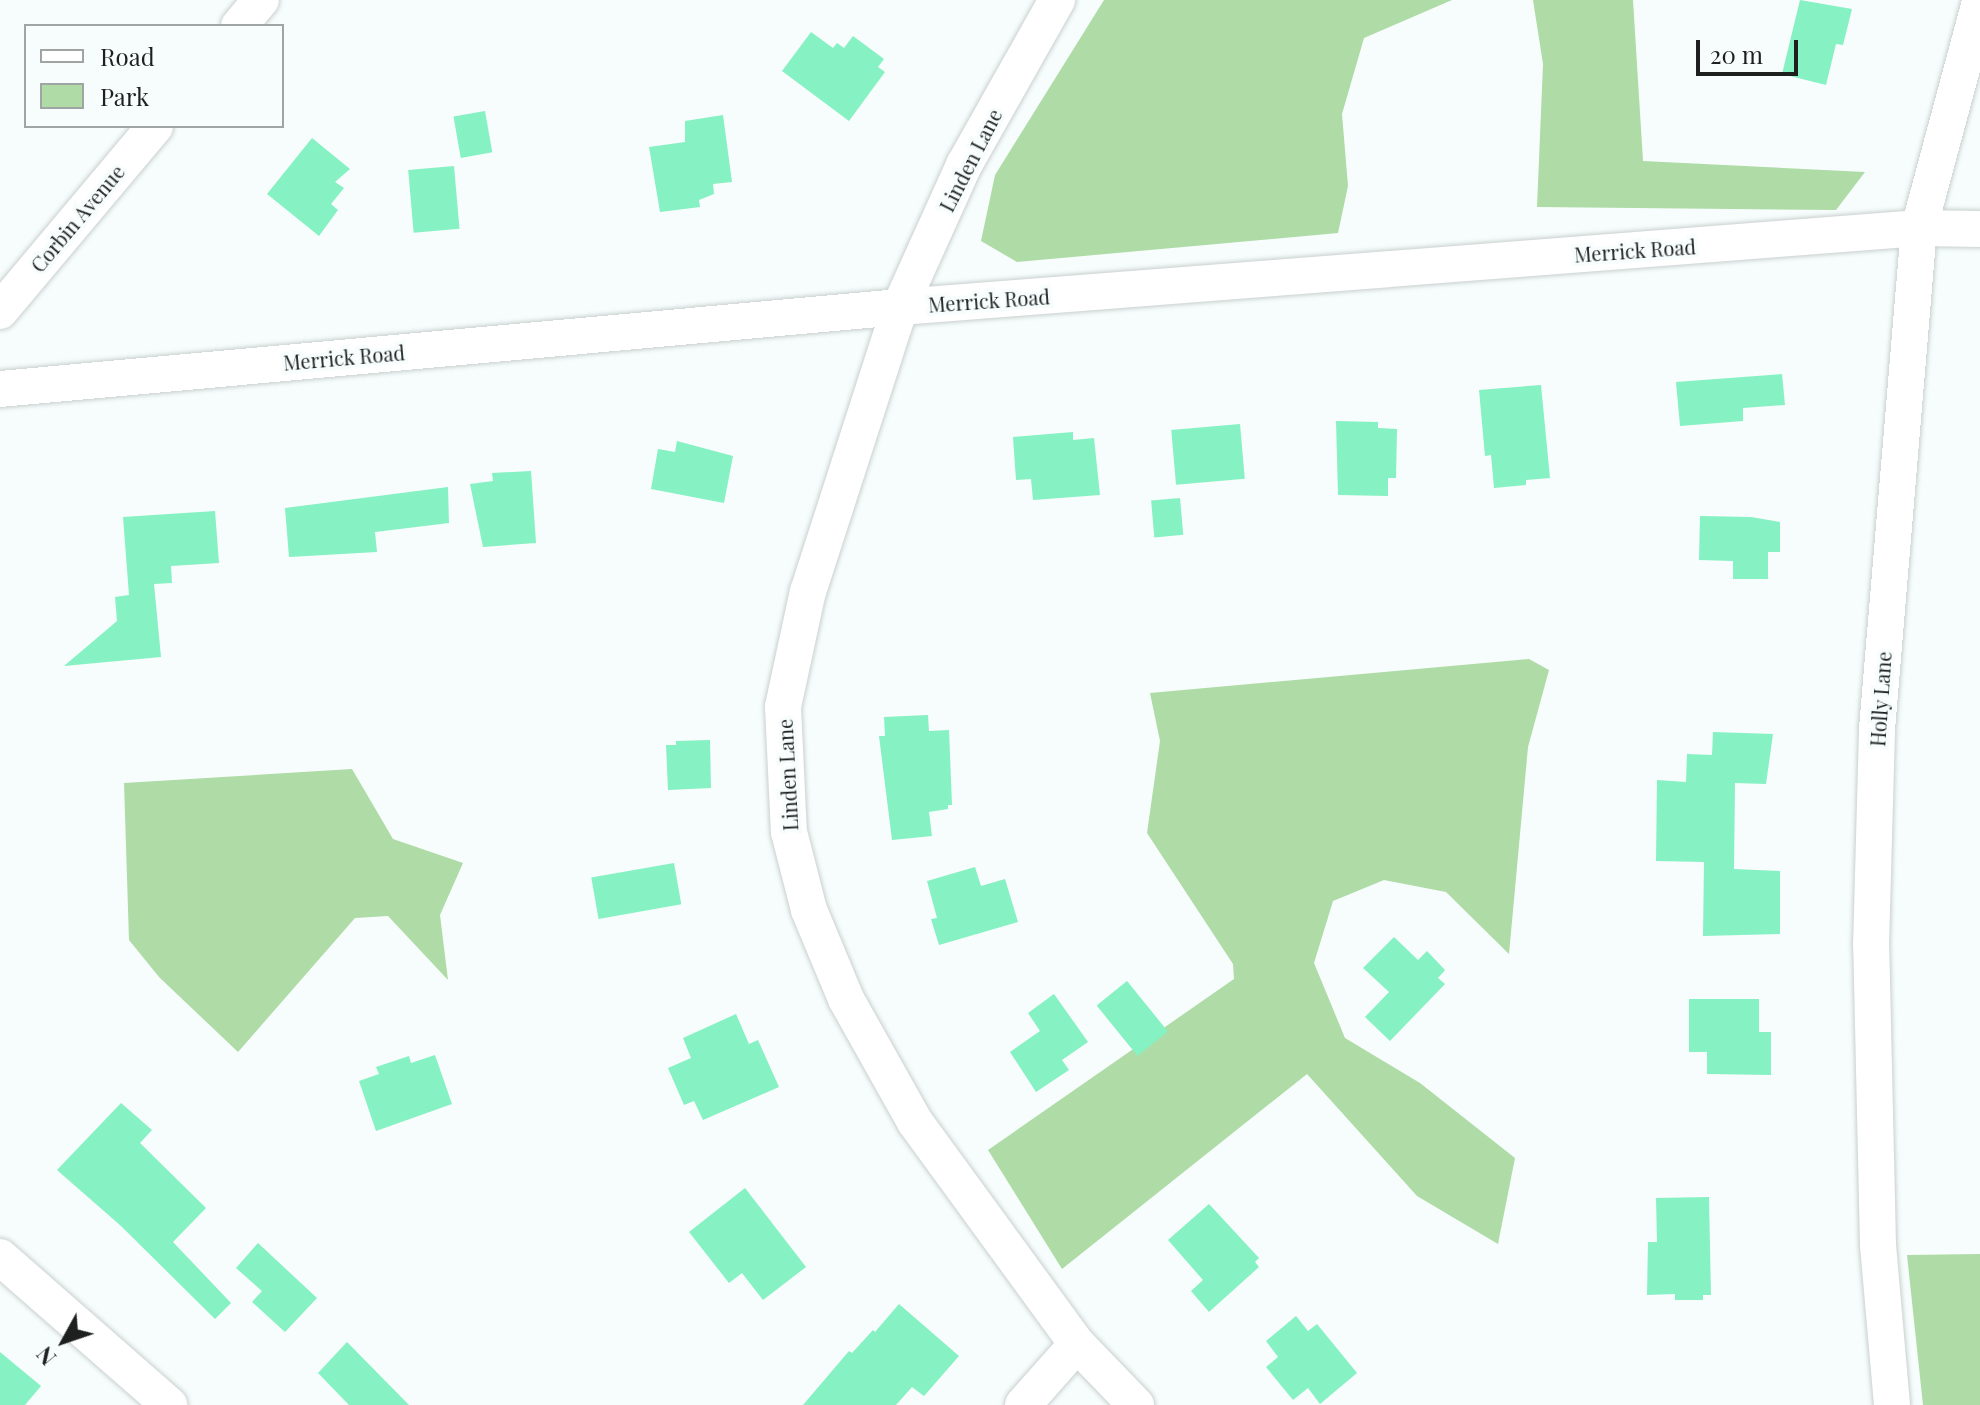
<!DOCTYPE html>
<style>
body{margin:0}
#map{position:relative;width:1980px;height:1405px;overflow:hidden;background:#f6fdfc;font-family:"Playfair Display",serif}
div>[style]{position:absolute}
.green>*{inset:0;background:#aedba6}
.building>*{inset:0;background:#86f1c2;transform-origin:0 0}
.roads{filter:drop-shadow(0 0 2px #c9d0cf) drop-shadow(0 0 2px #c9d0cf)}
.street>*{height:36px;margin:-18px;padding:0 18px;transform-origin:18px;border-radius:18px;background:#fff}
span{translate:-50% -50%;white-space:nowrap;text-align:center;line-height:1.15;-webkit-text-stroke:7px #f6fdfc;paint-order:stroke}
.street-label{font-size:20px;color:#1e2020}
.legend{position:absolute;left:24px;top:24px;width:260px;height:104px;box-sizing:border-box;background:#f6fdfc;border:2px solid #a0a5a4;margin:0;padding:10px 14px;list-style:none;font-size:24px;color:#1e2020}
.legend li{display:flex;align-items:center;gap:16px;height:40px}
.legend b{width:40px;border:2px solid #a0a5a4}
.north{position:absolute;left:24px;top:1301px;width:80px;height:80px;-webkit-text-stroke:6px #f6fdfc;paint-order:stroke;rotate:230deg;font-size:22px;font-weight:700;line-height:32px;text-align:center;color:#1e2020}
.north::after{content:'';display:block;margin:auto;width:28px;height:36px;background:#1e2020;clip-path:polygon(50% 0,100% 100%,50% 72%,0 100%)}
.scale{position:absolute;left:1696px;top:40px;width:102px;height:36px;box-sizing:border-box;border:4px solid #1e2020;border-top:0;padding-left:10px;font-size:24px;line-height:28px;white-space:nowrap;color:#1e2020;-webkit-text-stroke:6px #f6fdfc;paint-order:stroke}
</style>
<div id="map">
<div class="green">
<i style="clip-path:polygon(1104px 0,1452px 0,1364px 38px,1342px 114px,1348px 186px,1338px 233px,1017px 262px,981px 241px,995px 175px)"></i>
<i style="clip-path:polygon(1533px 0,1633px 0,1643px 161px,1865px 172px,1836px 210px,1537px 207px,1543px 64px)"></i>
<i style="clip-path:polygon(1529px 659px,1549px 670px,1528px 747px,1509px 954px,1446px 892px,1384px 880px,1333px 901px,1314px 963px,1345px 1038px,1420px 1083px,1515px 1158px,1498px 1244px,1417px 1196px,1307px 1074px,1062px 1269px,988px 1150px,1234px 979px,1233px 964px,1147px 833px,1160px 741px,1150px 693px)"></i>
<i style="clip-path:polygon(352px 769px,393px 839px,463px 863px,440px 915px,448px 980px,388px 916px,355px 918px,238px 1052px,159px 977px,129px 940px,124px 783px)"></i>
<i style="clip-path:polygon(1980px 1254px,1980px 1405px,1923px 1405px,1907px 1255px)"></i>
</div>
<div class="building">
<i style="clip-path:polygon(1800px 0,1852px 9px,1843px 45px,1836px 44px,1826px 85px,1782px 74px)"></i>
<i style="clip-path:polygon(811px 32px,833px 48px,837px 43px,844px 48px,853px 36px,884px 59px,878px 67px,885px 72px,849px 121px,782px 71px)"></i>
<i style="left:485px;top:111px;width:42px;height:32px;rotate:80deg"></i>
<i style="clip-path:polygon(723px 115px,732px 182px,713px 184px,714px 194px,699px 200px,700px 207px,660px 212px,649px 147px,685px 142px,685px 121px)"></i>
<i style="clip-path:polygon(312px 138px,350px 169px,335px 182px,344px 188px,331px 204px,338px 210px,319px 236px,267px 194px)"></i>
<i style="left:454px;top:166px;width:63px;height:46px;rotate:85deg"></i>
<i style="clip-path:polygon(1782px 374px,1785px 405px,1743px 408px,1743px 421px,1680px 426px,1676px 382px)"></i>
<i style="clip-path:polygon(1541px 385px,1550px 478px,1526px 480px,1526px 485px,1494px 488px,1491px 455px,1485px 456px,1479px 390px)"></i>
<i style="clip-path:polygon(1336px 421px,1378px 422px,1378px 428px,1397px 429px,1396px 478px,1388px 478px,1388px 496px,1338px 495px)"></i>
<i style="left:1240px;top:424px;width:55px;height:69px;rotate:85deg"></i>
<i style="clip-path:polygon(1073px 432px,1073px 440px,1094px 438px,1100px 495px,1033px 500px,1031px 479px,1016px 480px,1013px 437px)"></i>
<i style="clip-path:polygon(677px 441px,733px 456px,724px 503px,651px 489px,658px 449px,675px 452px)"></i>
<i style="clip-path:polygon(531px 471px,536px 543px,483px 547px,470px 484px,493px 481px,492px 473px)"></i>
<i style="clip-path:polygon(448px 487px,449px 523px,375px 532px,377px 552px,289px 557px,285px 508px)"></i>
<i style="left:1180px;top:498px;width:37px;height:29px;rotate:85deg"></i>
<i style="clip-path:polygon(215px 511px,219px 563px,171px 566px,172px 583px,154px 584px,161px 657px,64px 666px,117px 621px,115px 597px,129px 595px,123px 517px)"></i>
<i style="clip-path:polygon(1700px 516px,1751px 517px,1780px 522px,1780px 552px,1768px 552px,1768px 579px,1733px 579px,1733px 561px,1699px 560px)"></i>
<i style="clip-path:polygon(928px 715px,929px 731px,949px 730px,952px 805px,948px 805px,948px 809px,929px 812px,932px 836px,892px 840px,879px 736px,885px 736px,884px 717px)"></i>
<i style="clip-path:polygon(1713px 732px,1773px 734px,1766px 784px,1735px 783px,1734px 869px,1780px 871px,1780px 934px,1703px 936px,1704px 862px,1656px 861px,1657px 780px,1686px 782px,1687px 754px,1712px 755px)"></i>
<i style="clip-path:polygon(710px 740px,711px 788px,668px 790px,666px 745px,676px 745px,676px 741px)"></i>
<i style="left:674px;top:863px;width:42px;height:84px;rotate:80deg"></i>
<i style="clip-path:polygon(975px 867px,981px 886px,1005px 879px,1018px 922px,939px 945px,931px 919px,937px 918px,927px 881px)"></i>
<i style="clip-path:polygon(1394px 937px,1418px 960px,1427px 951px,1445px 970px,1438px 978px,1445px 984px,1390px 1041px,1365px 1017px,1389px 992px,1363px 968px)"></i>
<i style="left:1127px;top:981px;width:65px;height:39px;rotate:51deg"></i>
<i style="clip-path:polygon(1054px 994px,1088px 1042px,1062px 1060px,1069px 1070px,1036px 1092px,1010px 1052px,1040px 1031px,1028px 1013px)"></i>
<i style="clip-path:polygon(1689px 999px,1759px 999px,1759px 1032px,1771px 1032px,1771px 1075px,1707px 1074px,1707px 1052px,1689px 1052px)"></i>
<i style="clip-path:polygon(736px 1014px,749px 1044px,758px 1040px,779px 1087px,703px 1120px,694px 1101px,684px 1105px,668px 1068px,691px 1058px,683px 1038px)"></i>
<i style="clip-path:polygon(435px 1055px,452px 1104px,376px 1131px,359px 1081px,379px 1074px,376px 1067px,409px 1056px,411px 1063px)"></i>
<i style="clip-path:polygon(121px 1103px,152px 1130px,140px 1143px,206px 1208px,173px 1242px,231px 1303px,215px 1319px,121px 1226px,57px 1170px)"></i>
<i style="clip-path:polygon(745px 1188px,806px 1267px,763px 1300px,742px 1273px,729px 1283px,689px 1232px)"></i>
<i style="clip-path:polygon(1709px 1197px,1711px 1295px,1703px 1295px,1703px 1300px,1675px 1300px,1675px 1294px,1647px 1295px,1648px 1242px,1657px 1242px,1656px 1198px)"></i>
<i style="clip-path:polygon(1209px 1204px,1259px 1258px,1255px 1262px,1259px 1267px,1209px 1312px,1191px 1291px,1203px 1280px,1168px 1240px)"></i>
<i style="clip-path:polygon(258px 1243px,317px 1298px,285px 1332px,252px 1302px,262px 1291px,236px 1268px)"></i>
<i style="clip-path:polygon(899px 1304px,959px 1356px,924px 1396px,912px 1387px,896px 1405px,803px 1405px,849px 1351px,852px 1353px,873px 1330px,875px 1332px)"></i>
<i style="clip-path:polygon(1296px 1316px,1308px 1331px,1317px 1324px,1357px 1373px,1320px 1404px,1308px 1388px,1293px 1400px,1266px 1367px,1278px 1357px,1266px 1341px)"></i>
<i style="clip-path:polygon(347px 1342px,409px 1405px,349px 1405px,318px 1373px)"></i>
<i style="clip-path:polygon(0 1352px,41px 1386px,25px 1405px,0 1405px)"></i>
</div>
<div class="roads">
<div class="street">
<i style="left:1057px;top:0;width:189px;rotate:119.4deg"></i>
<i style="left:964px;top:165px;width:156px;rotate:114.3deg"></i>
<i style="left:900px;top:307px;width:299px;rotate:107.9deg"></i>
<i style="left:808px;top:591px;width:119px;rotate:102.2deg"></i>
<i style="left:783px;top:707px;width:125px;rotate:87.3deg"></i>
<i style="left:789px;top:832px;width:81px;rotate:75.6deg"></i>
<i style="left:809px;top:910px;width:96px;rotate:67.4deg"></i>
<i style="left:846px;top:999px;width:141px;rotate:60.7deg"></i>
<i style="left:915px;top:1122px;width:275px;rotate:53.9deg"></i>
<i style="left:1077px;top:1344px;width:85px;rotate:46deg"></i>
<i style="left:239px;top:26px;width:34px;rotate:-50deg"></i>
<i style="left:0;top:311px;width:241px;rotate:-50deg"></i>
<i style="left:0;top:389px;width:904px;rotate:-5.21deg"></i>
<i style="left:900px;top:307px;width:1022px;rotate:-4.43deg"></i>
<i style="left:1919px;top:228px;width:61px;rotate:0.9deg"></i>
<i style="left:0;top:1257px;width:225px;rotate:41.2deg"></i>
<i style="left:1023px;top:1405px;width:81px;rotate:-48.5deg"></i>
<i style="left:1892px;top:1405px;width:161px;rotate:-95deg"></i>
<i style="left:1878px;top:1245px;width:299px;rotate:-91.3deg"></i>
<i style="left:1871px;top:946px;width:217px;rotate:-88.4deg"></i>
<i style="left:1877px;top:729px;width:503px;rotate:-85.21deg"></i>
<i style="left:1919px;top:228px;width:234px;rotate:-74.9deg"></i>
</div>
</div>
<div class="street-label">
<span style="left:970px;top:160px;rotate:-63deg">Linden Lane</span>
<span style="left:77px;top:218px;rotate:-50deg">Corbin Avenue</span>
<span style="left:1635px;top:250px;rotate:-4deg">Merrick Road</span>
<span style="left:989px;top:300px;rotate:-4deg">Merrick Road</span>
<span style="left:344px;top:357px;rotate:-5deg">Merrick Road</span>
<span style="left:1880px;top:699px;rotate:-86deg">Holly Lane</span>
<span style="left:787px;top:775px;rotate:-93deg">Linden Lane</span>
</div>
<ul class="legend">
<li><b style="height:10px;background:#fff"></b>Road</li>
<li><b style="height:22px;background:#aedba6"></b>Park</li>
</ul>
<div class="north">N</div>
<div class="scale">20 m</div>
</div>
